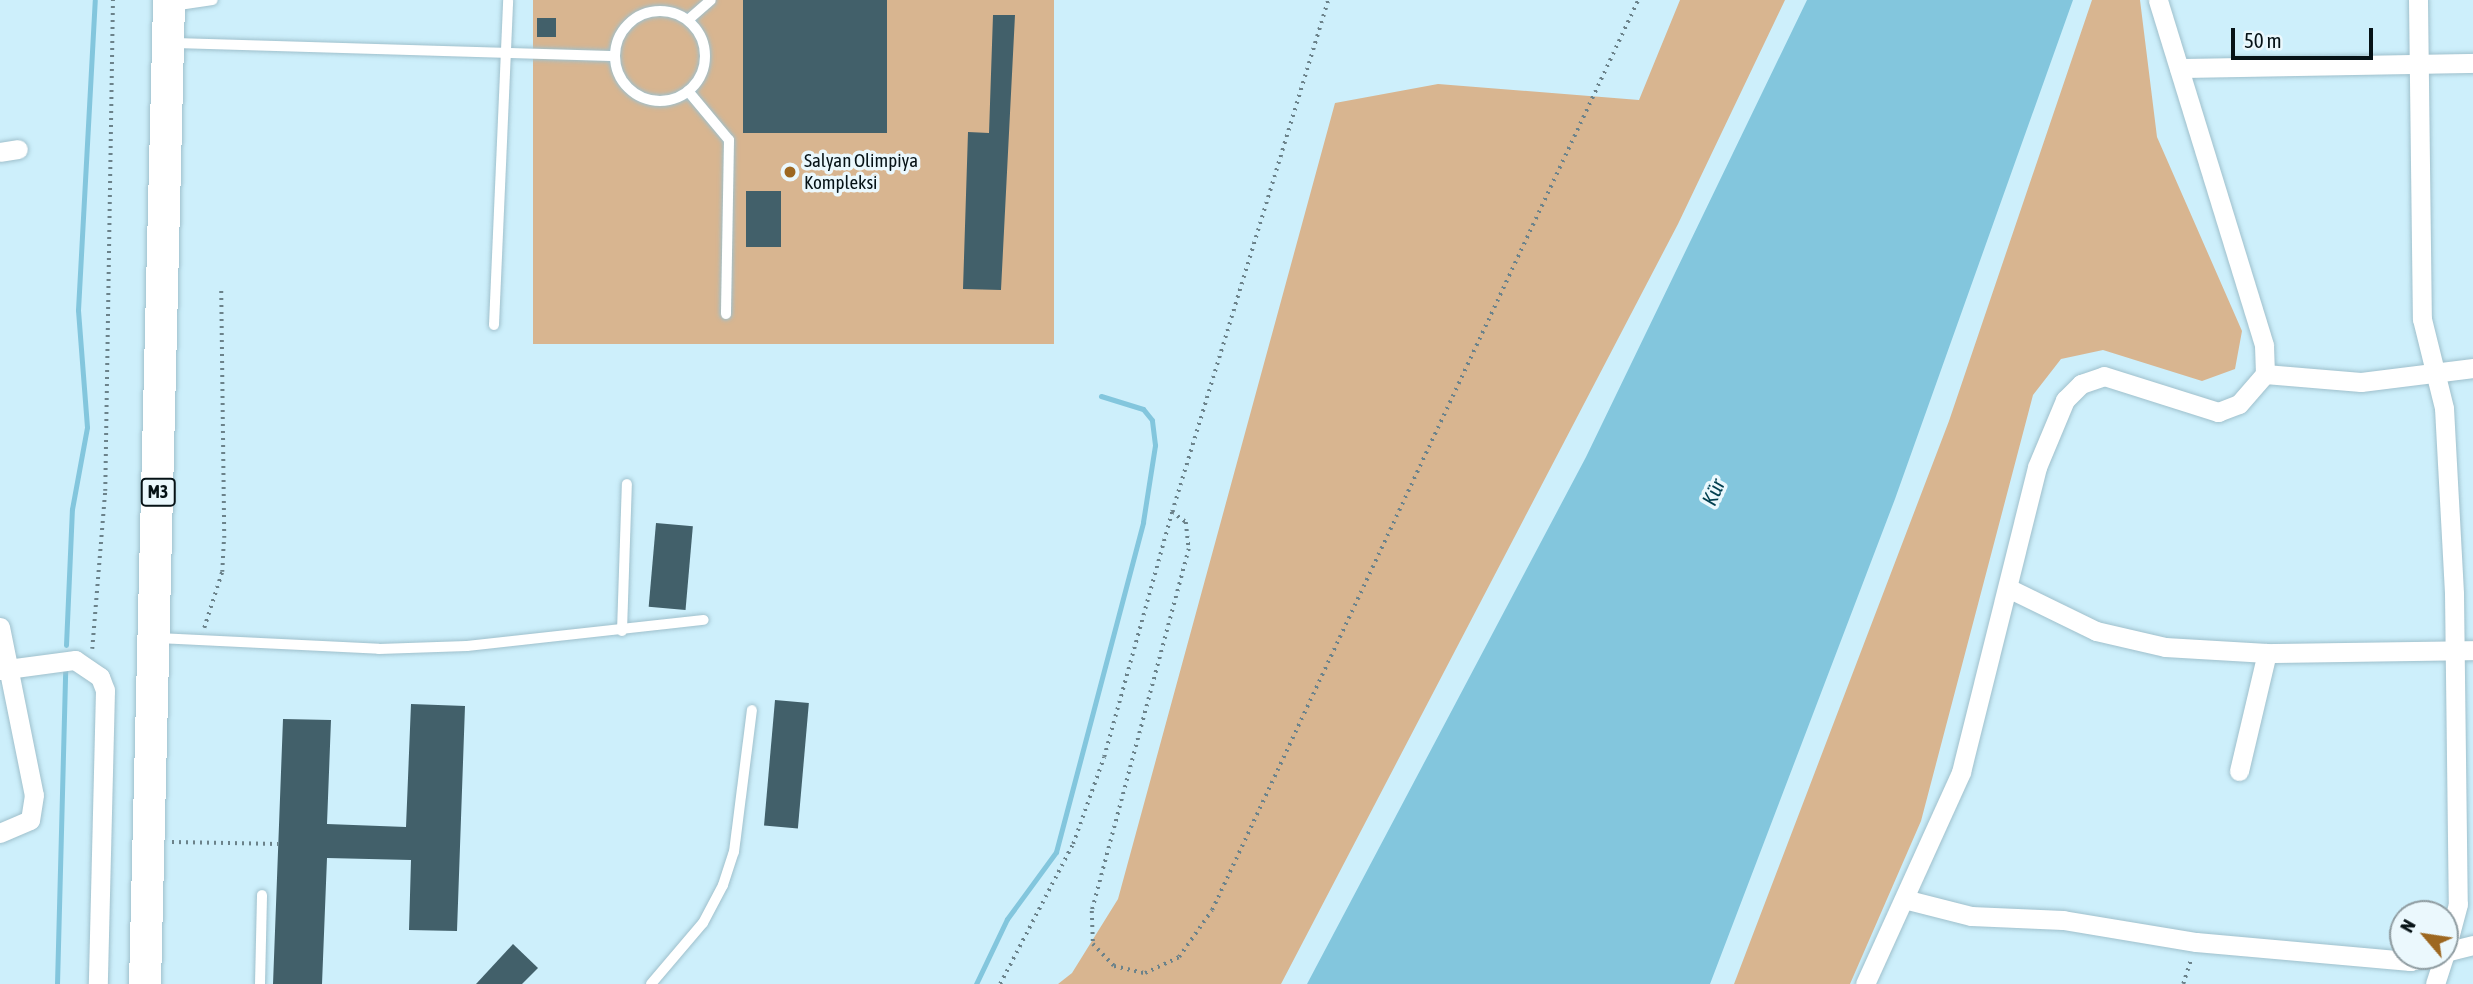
<!DOCTYPE html>
<meta charset="utf-8">
<style>
body{margin:0}
#map{position:relative;width:2473px;height:984px;overflow:hidden;background:#cdeffb;font-family:"Asap Condensed",sans-serif}
div>[style]{position:absolute}
.green>*{inset:0;background:#d8b590;transform-origin:0 0}
.water>*{inset:0;background:#83c6dd}
.stream>*{height:5px;margin:-2.5px;padding:0 2.5px;transform-origin:2.5px;border-radius:2.5px;background:#83c6dd}
.building>*{inset:0;background:#42606a;transform-origin:0 0}
.path>*{height:3.5px;margin-top:-1.75px;transform-origin:0;background:repeating-linear-gradient(90deg,#6b828a 0 2px,transparent 0 7px)}
.roads{filter:drop-shadow(0 0 2px #9fc0cc) drop-shadow(0 0 2px #9fc0cc)}
.lane>*{height:10px;margin:-5px;padding:0 5px;transform-origin:5px;border-radius:5px;background:#fff}
.lane>.ring{margin:-5px;padding:0;box-sizing:content-box;background:none;border:10px solid #fff;border-radius:50%}
.street>*{height:19px;margin:-9.5px;padding:0 9.5px;transform-origin:9.5px;border-radius:9.5px;background:#fff}
.primary>*{height:32px;margin:-16px;padding:0 16px;transform-origin:16px;border-radius:16px;background:#fff}
.dots>*{width:19px;height:19px;translate:-50% -50%;box-sizing:border-box;border:4px solid #ebf8fd;border-radius:50%}
span{translate:-50% -50%;white-space:nowrap;text-align:center;line-height:1.15;-webkit-text-stroke:7px #ebf8fd;paint-order:stroke}
.shield-label span{padding:2px 5px;background:#ebf8fd;border:2px solid;border-radius:5px;-webkit-text-stroke-width:0}
.shield-label{font-size:18px;color:#061216;font-weight:700}
.poi-label{font-size:19px;color:#061216}
.left{translate:0 -50%;text-align:left}
.water-label{font-size:21px;color:#003e4f;font-style:italic}
.north{position:absolute;left:2389px;top:900px;width:70px;height:70px;box-sizing:border-box;background:#ebf8fd;border:2px solid #8f9ca1;border-radius:50%;rotate:299deg;font-size:19px;font-weight:700;line-height:28px;text-align:center;color:#061216}
.north::after{content:'';display:block;margin:auto;width:24px;height:32px;background:#9d6720;clip-path:polygon(50% 0,100% 100%,50% 72%,0 100%)}
.scale{position:absolute;left:2231px;top:28px;width:142px;height:32px;box-sizing:border-box;border:4px solid #061216;border-top:0;padding-left:9px;font-size:21px;line-height:24px;white-space:nowrap;color:#061216;-webkit-text-stroke:5px #ebf8fd;paint-order:stroke}
</style>
<div id="map">
<div class="green">
<i style="left:533px;top:0;width:521px;height:344px"></i>
<i style="clip-path:polygon(1680px 0,1785px 0,1678px 224px,1281px 984px,1058px 984px,1072px 973px,1118px 899px,1335px 103px,1438px 84px,1639px 100px)"></i>
<i style="clip-path:polygon(2092px 0,2140px 0,2157px 137px,2242px 331px,2235px 369px,2202px 381px,2103px 350px,2061px 359px,2033px 395px,1921px 821px,1850px 984px,1734px 984px,1949px 421px)"></i>
</div>
<div class="water">
<i style="clip-path:polygon(1807px 0,2073px 0,1895px 499px,1710px 984px,1307px 984px,1586px 457px)"></i>
</div>
<div class="stream">
<i style="left:66px;top:645px;width:136px;rotate:-87.5deg"></i>
<i style="left:72px;top:509px;width:83px;rotate:-79.6deg"></i>
<i style="left:87px;top:427px;width:117px;rotate:-94.4deg"></i>
<i style="left:78px;top:310px;width:310px;rotate:-86.9deg"></i>
<i style="left:57px;top:984px;width:314px;rotate:-88.5deg"></i>
<i style="left:976px;top:984px;width:72px;rotate:-64.5deg"></i>
<i style="left:1007px;top:919px;width:83px;rotate:-53.8deg"></i>
<i style="left:1056px;top:852px;width:341px;rotate:-75.2deg"></i>
<i style="left:1143px;top:522px;width:78px;rotate:-81.1deg"></i>
<i style="left:1155px;top:445px;width:25px;rotate:-97deg"></i>
<i style="left:1152px;top:420px;width:14px;rotate:-129deg"></i>
<i style="left:1143px;top:409px;width:44px;rotate:-162.8deg"></i>
</div>
<div class="building">
<i style="left:743px;top:0;width:144px;height:133px"></i>
<i style="clip-path:polygon(993px 15px,1015px 15px,1001px 290px,963px 289px,968px 132px,989px 133px)"></i>
<i style="left:537px;top:18px;width:19px;height:19px"></i>
<i style="left:746px;top:191px;width:35px;height:56px"></i>
<i style="left:656px;top:523px;width:37px;height:84px;rotate:5deg"></i>
<i style="left:775px;top:700px;width:34px;height:126px;rotate:5deg"></i>
<i style="clip-path:polygon(411px 704px,465px 706px,457px 931px,409px 930px,411px 860px,327px 858px,322px 984px,273px 984px,283px 719px,331px 720px,327px 824px,406px 827px)"></i>
<i style="clip-path:polygon(513px 944px,538px 968px,522px 984px,476px 984px)"></i>
</div>
<div class="path">
<i style="left:1172px;top:512px;width:17px;rotate:36deg"></i>
<i style="left:1186px;top:522px;width:27px;rotate:84deg"></i>
<i style="left:1189px;top:549px;width:375px;rotate:105deg"></i>
<i style="left:1092px;top:911px;width:33px;rotate:88deg"></i>
<i style="left:1093px;top:944px;width:30px;rotate:46deg"></i>
<i style="left:1114px;top:966px;width:32px;rotate:13deg"></i>
<i style="left:1145px;top:973px;width:38px;rotate:-25deg"></i>
<i style="left:1179px;top:957px;width:57px;rotate:-54.9deg"></i>
<i style="left:1212px;top:910px;width:1005px;rotate:-64.91deg"></i>
<i style="left:204px;top:628px;width:59px;rotate:-72.2deg"></i>
<i style="left:222px;top:572px;width:34px;rotate:-87deg"></i>
<i style="left:224px;top:538px;width:247px;rotate:-90.7deg"></i>
<i style="left:92px;top:649px;width:159px;rotate:-85.3deg"></i>
<i style="left:105px;top:491px;width:491px;rotate:-89.1deg"></i>
<i style="left:172px;top:842px;width:106px;rotate:1.1deg"></i>
<i style="left:1000px;top:984px;width:158px;rotate:-62.5deg"></i>
<i style="left:1073px;top:844px;width:92px;rotate:-70.4deg"></i>
<i style="left:1104px;top:757px;width:254px;rotate:-74.5deg"></i>
<i style="left:1172px;top:512px;width:535px;rotate:-73.05deg"></i>
<i style="left:2183px;top:984px;width:26px;rotate:-72deg"></i>
</div>
<div class="roads">
<div class="lane">
<i style="left:172px;top:6px;width:41px;rotate:-8.3deg"></i>
<i class="ring" style="left:615px;top:11px;width:80px;height:80px"></i>
<i style="left:688px;top:20px;width:30px;rotate:-41deg"></i>
<i style="left:172px;top:43px;width:442px;rotate:1.7deg"></i>
<i style="left:688px;top:91px;width:64px;rotate:50.1deg"></i>
<i style="left:729px;top:140px;width:174px;rotate:91deg"></i>
<i style="left:494px;top:325px;width:325px;rotate:-87.5deg"></i>
<i style="left:622px;top:631px;width:147px;rotate:-88.1deg"></i>
<i style="left:158px;top:638px;width:221px;rotate:2.8deg"></i>
<i style="left:379px;top:649px;width:88px;rotate:-2deg"></i>
<i style="left:467px;top:646px;width:238px;rotate:-6.3deg"></i>
<i style="left:260px;top:984px;width:89px;rotate:-88.7deg"></i>
<i style="left:651px;top:984px;width:80px;rotate:-49.6deg"></i>
<i style="left:703px;top:923px;width:43px;rotate:-62.2deg"></i>
<i style="left:723px;top:885px;width:35px;rotate:-72deg"></i>
<i style="left:734px;top:852px;width:143px;rotate:-82.8deg"></i>
</div>
<div class="street">
<i style="left:2418px;top:0;width:319px;rotate:89.3deg"></i>
<i style="left:2422px;top:319px;width:92px;rotate:76.1deg"></i>
<i style="left:2444px;top:408px;width:186px;rotate:86.9deg"></i>
<i style="left:2454px;top:594px;width:310px;rotate:89.3deg"></i>
<i style="left:2458px;top:904px;width:51px;rotate:104.9deg"></i>
<i style="left:2179px;top:68px;width:294px;rotate:-1deg"></i>
<i style="left:0;top:152px;width:18px;rotate:-9deg"></i>
<i style="left:2265px;top:374px;width:96px;rotate:4.8deg"></i>
<i style="left:2361px;top:382px;width:113px;rotate:-7.1deg"></i>
<i style="left:2008px;top:588px;width:98px;rotate:26deg"></i>
<i style="left:2096px;top:631px;width:71px;rotate:13.1deg"></i>
<i style="left:2165px;top:647px;width:102px;rotate:3.4deg"></i>
<i style="left:2267px;top:653px;width:206px;rotate:-0.8deg"></i>
<i style="left:0;top:627px;width:171px;rotate:78.6deg"></i>
<i style="left:34px;top:795px;width:25px;rotate:99deg"></i>
<i style="left:30px;top:820px;width:33px;rotate:157deg"></i>
<i style="left:0;top:670px;width:76px;rotate:-7.6deg"></i>
<i style="left:75px;top:660px;width:30px;rotate:34deg"></i>
<i style="left:100px;top:677px;width:14px;rotate:69deg"></i>
<i style="left:105px;top:690px;width:294px;rotate:91.4deg"></i>
<i style="left:2239px;top:771px;width:121px;rotate:-76.7deg"></i>
<i style="left:1908px;top:900px;width:65px;rotate:14.3deg"></i>
<i style="left:1971px;top:916px;width:92px;rotate:2.5deg"></i>
<i style="left:2063px;top:920px;width:135px;rotate:9.4deg"></i>
<i style="left:2196px;top:942px;width:215px;rotate:5.1deg"></i>
<i style="left:2410px;top:961px;width:25px;rotate:-12deg"></i>
<i style="left:2445px;top:952px;width:29px;rotate:-14deg"></i>
<i style="left:1865px;top:984px;width:233px;rotate:-65.6deg"></i>
<i style="left:1961px;top:772px;width:314px;rotate:-76deg"></i>
<i style="left:2037px;top:467px;width:73px;rotate:-67.3deg"></i>
<i style="left:2065px;top:400px;width:23px;rotate:-45deg"></i>
<i style="left:2081px;top:384px;width:24px;rotate:-19deg"></i>
<i style="left:2104px;top:376px;width:120px;rotate:17.5deg"></i>
<i style="left:2218px;top:412px;width:22px;rotate:-21deg"></i>
<i style="left:2239px;top:404px;width:40px;rotate:-49deg"></i>
<i style="left:2265px;top:374px;width:29px;rotate:-92deg"></i>
<i style="left:2264px;top:345px;width:361px;rotate:-107.1deg"></i>
<i style="left:2435px;top:984px;width:29px;rotate:-72deg"></i>
</div>
<div class="primary">
<i style="left:145px;top:984px;width:984px;rotate:-88.6deg"></i>
</div>
</div>
<div class="dots">
<i style="left:790px;top:172px;background:#9d6720"></i>
</div>
<div class="shield-label">
<span style="left:158px;top:492px">M3</span>
</div>
<div class="poi-label">
<span class="left" style="left:804px;top:172px">Salyan Olimpiya<br>Kompleksi</span>
</div>
<div class="water-label">
<span style="left:1713px;top:492px;rotate:-66deg">Kür</span>
</div>
<div class="north">N</div>
<div class="scale">50 m</div>
</div>
